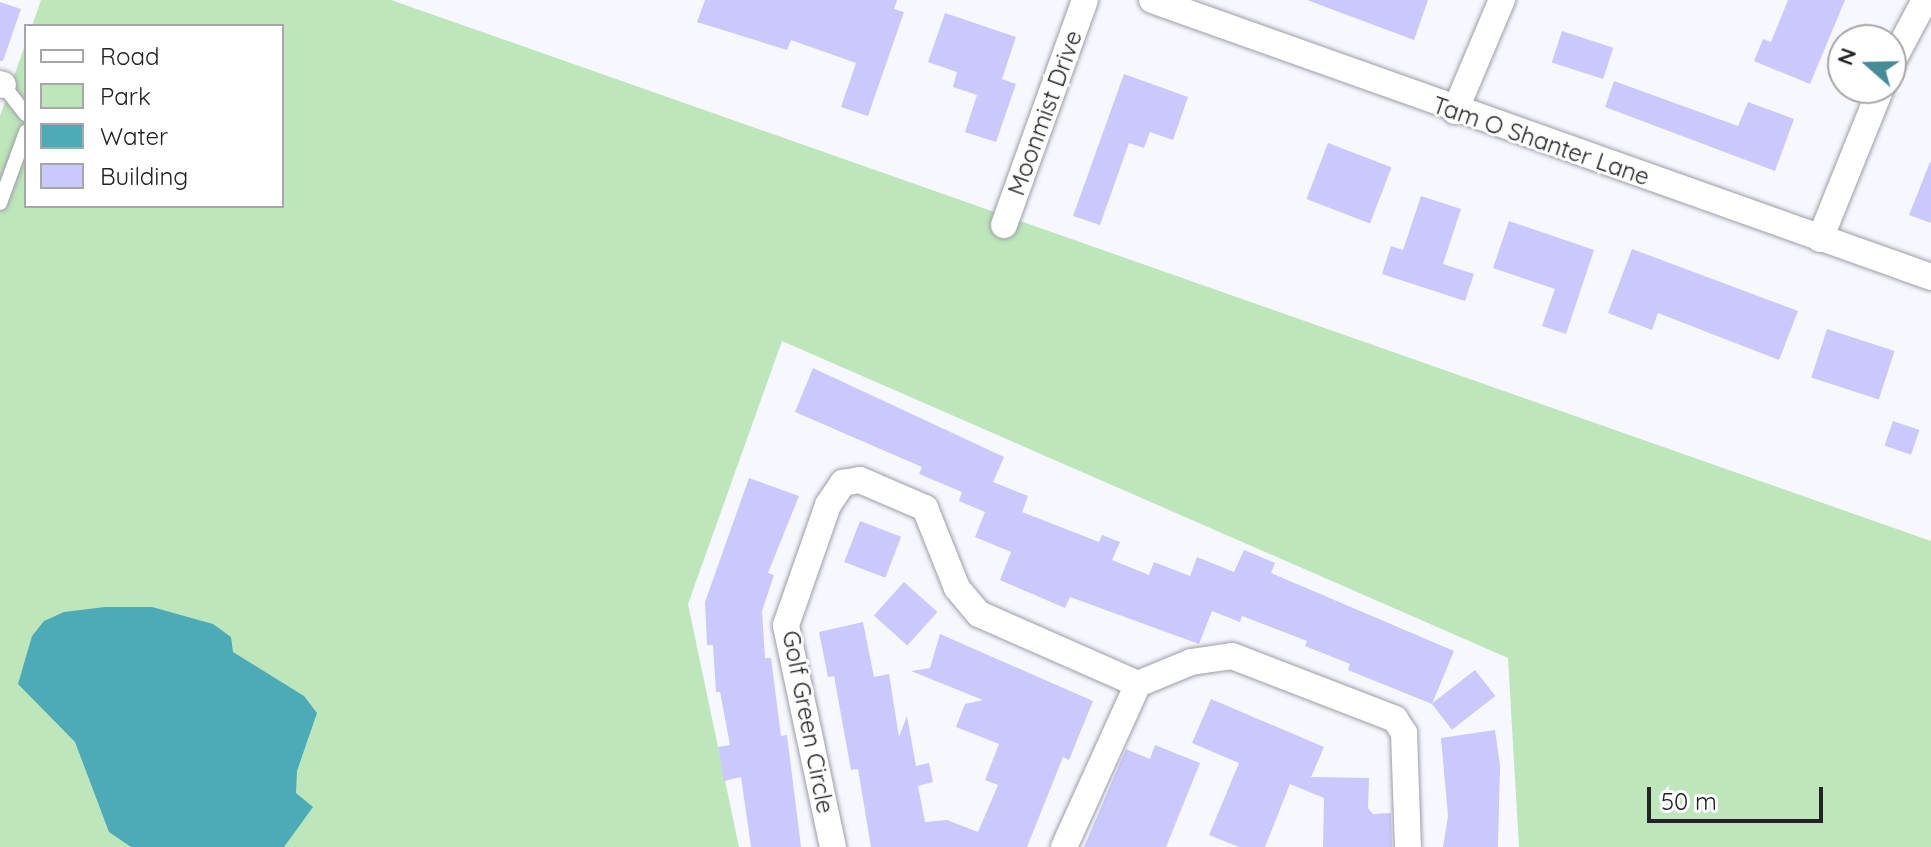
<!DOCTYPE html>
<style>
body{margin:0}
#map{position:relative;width:1931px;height:847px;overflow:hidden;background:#f7f7ff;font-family:Quicksand,sans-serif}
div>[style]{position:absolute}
.green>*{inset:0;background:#bde6ba}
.water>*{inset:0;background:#4cabb6}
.building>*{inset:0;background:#cac8fc;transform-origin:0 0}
.roads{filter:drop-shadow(0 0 2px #9d9da5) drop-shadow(0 0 2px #9d9da5)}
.service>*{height:14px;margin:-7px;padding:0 7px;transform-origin:7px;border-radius:7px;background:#fff}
.minor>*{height:26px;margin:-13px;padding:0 13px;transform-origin:13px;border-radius:13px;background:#fff}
span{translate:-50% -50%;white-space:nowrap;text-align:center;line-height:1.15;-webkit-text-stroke:6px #fff;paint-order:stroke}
.street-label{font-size:24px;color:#232326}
.legend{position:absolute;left:24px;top:24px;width:260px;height:184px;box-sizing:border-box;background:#fff;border:2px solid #a7a7a8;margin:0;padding:10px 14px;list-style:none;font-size:24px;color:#232326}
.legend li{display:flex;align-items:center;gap:16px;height:40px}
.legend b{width:40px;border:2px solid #a7a7a8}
.north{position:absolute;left:1827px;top:24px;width:80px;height:80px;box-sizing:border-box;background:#fff;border:2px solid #a7a7a8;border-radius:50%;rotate:290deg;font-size:22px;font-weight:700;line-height:32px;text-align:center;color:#232326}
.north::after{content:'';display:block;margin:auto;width:28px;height:36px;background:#458c96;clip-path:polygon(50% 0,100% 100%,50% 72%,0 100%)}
.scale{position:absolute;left:1647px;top:787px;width:176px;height:36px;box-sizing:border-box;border:4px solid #232326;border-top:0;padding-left:10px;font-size:24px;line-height:28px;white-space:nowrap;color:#232326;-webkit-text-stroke:6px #fff;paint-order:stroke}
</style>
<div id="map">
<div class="green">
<i style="clip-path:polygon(41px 0,391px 0,1931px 541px,1931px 847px,1519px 847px,1508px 658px,782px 341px,688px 604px,739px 847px,0 847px,0 116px,26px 42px,26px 206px,282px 206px,282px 26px,32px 26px)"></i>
</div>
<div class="water">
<i style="clip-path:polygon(105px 607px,152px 607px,213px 624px,231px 637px,233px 652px,304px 696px,317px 713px,297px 771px,296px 793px,313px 807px,284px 847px,131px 847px,109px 832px,75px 742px,18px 684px,32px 636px,44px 621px,64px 612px)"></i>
</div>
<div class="building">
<i style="clip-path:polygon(705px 0,897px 0,894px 9px,904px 12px,868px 116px,841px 107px,856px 63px,791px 40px,787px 50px,697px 22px)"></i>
<i style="clip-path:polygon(1307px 0,1428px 0,1414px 40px)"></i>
<i style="clip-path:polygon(1788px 0,1845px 0,1810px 84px,1754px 61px,1763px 39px,1771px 42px)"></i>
<i style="clip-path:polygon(0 2px,21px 9px,3px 61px,0 61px)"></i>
<i style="clip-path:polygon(945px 13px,1016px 37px,1002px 79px,1016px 84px,996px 142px,965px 132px,977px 95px,953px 87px,957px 72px,928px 62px)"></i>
<i style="left:1562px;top:31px;width:54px;height:33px;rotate:18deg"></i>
<i style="clip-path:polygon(1124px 74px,1188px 97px,1173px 140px,1150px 132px,1144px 148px,1129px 143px,1100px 225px,1073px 216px)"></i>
<i style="clip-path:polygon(1614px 81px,1738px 126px,1748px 102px,1794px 119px,1775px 171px,1605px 107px)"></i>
<i style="left:1328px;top:143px;width:68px;height:60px;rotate:21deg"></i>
<i style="clip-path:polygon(1930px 162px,1931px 163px,1931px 223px,1909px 215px)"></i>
<i style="clip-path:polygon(1421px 196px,1461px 209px,1443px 264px,1474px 274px,1465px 301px,1382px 274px,1391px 246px,1403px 250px)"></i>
<i style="clip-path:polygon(1509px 221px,1594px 250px,1566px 334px,1542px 326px,1555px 289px,1493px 268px)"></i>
<i style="clip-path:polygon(1632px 249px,1798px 311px,1779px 360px,1658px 313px,1652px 330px,1608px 313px)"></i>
<i style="left:1827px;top:329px;width:71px;height:51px;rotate:18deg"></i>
<i style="clip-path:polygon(813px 368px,1004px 457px,993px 482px,1028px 496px,1022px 512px,1099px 542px,1102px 535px,1120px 542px,1112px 560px,1149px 575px,1154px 562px,1190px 576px,1197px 557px,1234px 572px,1244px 550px,1275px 563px,1271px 573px,1454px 651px,1432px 704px,1348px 670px,1350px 664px,1305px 646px,1307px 641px,1242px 616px,1240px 622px,1212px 611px,1199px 644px,1070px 597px,1065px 608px,1000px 580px,1011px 552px,975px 537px,985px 512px,959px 501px,962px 492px,919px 474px,922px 467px,795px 412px)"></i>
<i style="left:1893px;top:421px;width:28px;height:26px;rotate:19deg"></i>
<i style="clip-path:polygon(749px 478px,799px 496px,768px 573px,774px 575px,762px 611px,765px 658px,771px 658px,781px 736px,787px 735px,801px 847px,751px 847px,741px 777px,724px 781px,718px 747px,730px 745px,720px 692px,716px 692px,713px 645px,707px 645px,705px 602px)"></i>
<i style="left:860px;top:521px;width:44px;height:44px;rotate:21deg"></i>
<i style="left:904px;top:582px;width:45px;height:45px;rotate:42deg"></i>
<i style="clip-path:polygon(863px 622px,874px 677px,889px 674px,899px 737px,907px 716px,916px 766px,929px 763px,933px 782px,918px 786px,925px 822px,947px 820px,978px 832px,998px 785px,985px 780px,999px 744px,956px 727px,965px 704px,983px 700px,911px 671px,930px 668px,940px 634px,1093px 701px,1069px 760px,1063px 757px,1027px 847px,871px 847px,858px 769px,851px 770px,834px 676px,828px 677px,819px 632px)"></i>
<i style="left:1475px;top:670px;width:33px;height:55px;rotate:52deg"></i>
<i style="clip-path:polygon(1211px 699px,1324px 747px,1311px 777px,1369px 778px,1368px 808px,1373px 814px,1391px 813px,1392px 847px,1323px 847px,1324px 798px,1290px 784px,1265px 847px,1239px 847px,1209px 835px,1239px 763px,1192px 743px)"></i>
<i style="clip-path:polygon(1495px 730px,1500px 765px,1498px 847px,1443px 847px,1448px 816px,1441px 738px)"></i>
<i style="clip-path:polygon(1155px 745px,1200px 763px,1166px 847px,1084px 847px,1126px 749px,1150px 759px)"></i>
</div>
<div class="roads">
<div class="service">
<i style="left:3px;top:85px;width:37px;rotate:52deg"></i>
<i style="left:0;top:203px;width:76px;rotate:-69.9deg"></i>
</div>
<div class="minor">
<i style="left:1152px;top:0;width:827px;rotate:19.57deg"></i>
<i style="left:1891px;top:64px;width:72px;rotate:-62deg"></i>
<i style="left:0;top:84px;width:3px;rotate:18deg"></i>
<i style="left:1455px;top:111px;width:121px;rotate:-67.1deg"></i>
<i style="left:1004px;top:225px;width:239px;rotate:-70.2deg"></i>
<i style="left:1820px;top:239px;width:163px;rotate:-68deg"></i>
<i style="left:833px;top:847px;width:227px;rotate:-102deg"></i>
<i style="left:786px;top:625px;width:127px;rotate:-70.7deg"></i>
<i style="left:828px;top:505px;width:27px;rotate:-56deg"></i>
<i style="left:843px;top:483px;width:17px;rotate:-10deg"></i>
<i style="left:860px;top:480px;width:71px;rotate:23.3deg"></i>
<i style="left:925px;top:508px;width:86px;rotate:68.2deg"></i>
<i style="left:957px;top:588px;width:34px;rotate:50deg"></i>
<i style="left:979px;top:614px;width:174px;rotate:23.8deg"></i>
<i style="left:1138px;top:684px;width:57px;rotate:-22.5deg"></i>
<i style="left:1191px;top:662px;width:41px;rotate:-8.3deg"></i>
<i style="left:1232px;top:656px;width:175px;rotate:21.1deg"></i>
<i style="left:1395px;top:719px;width:17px;rotate:57deg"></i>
<i style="left:1404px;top:733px;width:114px;rotate:88deg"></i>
<i style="left:1064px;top:847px;width:179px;rotate:-65.6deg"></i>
</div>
</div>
<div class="street-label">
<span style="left:1045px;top:113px;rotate:-70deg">Moonmist Drive</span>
<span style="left:1541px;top:141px;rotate:19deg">Tam O Shanter Lane</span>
<span style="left:808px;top:722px;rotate:79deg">Golf Green Circle</span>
</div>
<ul class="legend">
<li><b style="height:10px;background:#fff"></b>Road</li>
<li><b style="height:22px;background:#bde6ba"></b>Park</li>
<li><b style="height:22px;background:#4cabb6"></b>Water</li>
<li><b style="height:22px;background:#cac8fc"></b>Building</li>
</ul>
<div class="north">N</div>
<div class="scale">50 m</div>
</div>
